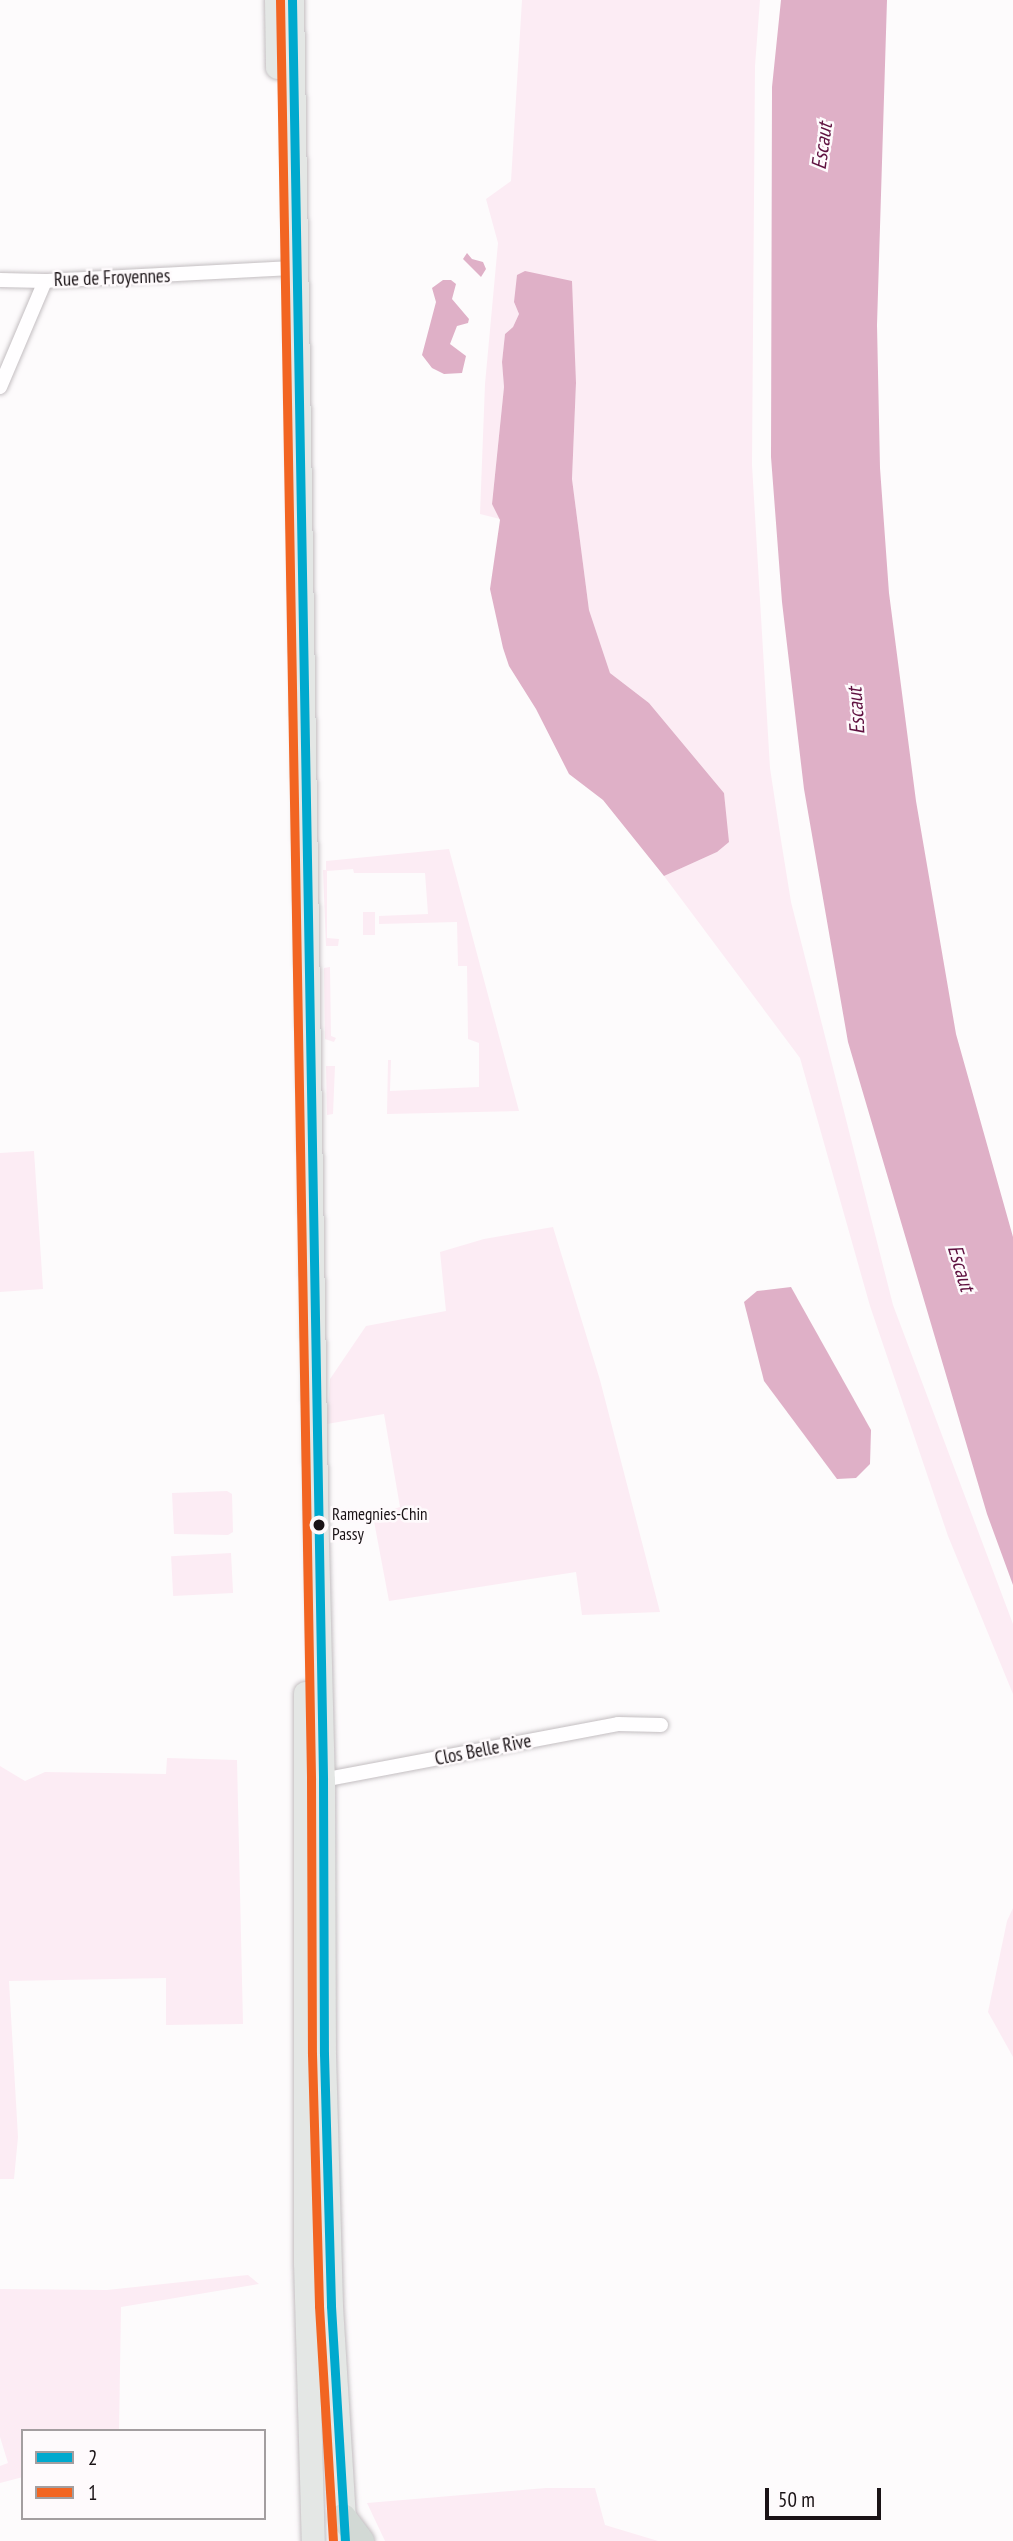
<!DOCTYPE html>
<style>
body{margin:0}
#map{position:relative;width:1013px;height:2541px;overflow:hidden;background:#fdfbfc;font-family:"PT Sans Narrow",sans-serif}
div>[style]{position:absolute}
.green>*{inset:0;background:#fcecf4;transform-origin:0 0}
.water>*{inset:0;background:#dfb0c7}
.roads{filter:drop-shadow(0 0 2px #c3bec1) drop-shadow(0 0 2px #c3bec1)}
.street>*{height:14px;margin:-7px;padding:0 7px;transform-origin:7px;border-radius:7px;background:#fffeff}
.primary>*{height:23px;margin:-11.5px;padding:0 11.5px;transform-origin:11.5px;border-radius:11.5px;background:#e4e7e5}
.highway>*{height:26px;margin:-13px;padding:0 13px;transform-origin:13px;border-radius:13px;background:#d2d9d5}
.bus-1>*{height:9px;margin:-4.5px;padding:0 4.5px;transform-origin:4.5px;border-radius:4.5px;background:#00a9ce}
.bus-2>*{height:9px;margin:-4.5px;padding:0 4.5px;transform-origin:4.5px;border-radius:4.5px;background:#f26522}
.dots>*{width:19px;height:19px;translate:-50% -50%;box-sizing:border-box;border:4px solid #fefafc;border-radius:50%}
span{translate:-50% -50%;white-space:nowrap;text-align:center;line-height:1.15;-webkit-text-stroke:5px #fefafc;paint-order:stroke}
.bus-label{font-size:17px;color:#1a1316}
.left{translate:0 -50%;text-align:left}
.street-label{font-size:19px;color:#1a1316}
.water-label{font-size:21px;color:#5f1140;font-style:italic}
.legend{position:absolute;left:21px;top:2429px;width:245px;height:91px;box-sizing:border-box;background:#fefafc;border:2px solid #a39ea0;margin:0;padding:9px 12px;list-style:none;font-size:21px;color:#1a1316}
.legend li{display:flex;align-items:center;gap:14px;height:35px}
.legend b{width:35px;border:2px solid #a39ea0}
.scale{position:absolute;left:765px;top:2488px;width:116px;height:32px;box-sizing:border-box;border:4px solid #1a1316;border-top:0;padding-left:9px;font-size:21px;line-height:24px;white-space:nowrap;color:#1a1316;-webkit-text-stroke:5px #fefafc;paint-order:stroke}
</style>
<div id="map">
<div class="green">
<i style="clip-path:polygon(522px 0,760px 0,755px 66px,752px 465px,770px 768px,780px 834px,791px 902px,893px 1305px,1013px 1624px,1013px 1694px,948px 1536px,870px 1306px,800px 1058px,664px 876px,717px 852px,724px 793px,649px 703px,610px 673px,589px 610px,572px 479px,576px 383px,514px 302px,519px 314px,513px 327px,505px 334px,502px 362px,504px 387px,492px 503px,500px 519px,480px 514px,485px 384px,498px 243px,486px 199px,511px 181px)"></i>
<i style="clip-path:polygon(449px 849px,519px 1111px,387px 1114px,388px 1060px,391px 1060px,390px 1091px,479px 1087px,479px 1043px,468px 1039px,467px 966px,458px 966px,457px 922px,379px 924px,379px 916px,428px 914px,425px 873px,354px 873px,353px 869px,327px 871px,327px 938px,339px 939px,338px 946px,326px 946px,323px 870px,326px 870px,326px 861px)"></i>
<i style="left:363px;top:912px;width:12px;height:23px"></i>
<i style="clip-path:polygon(330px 967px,331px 1036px,336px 1038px,334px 1042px,325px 1039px,324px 968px)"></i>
<i style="clip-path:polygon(326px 1066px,335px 1066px,333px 1114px,327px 1115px)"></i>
<i style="clip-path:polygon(34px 1151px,43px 1289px,0 1292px,0 1153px)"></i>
<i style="clip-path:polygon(553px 1227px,600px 1380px,660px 1612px,582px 1615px,576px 1572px,389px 1601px,373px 1516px,400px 1507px,384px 1414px,327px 1424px,330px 1379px,366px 1326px,446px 1311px,440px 1252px,484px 1239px)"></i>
<i style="clip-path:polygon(227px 1491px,232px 1494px,233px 1532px,228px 1535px,174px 1534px,172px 1493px)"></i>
<i style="left:231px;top:1553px;width:40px;height:60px;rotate:87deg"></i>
<i style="clip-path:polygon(167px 1758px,237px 1760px,243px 2024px,166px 2025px,166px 1978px,9px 1981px,18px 2137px,14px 2179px,0 2179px,0 1766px,25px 1781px,45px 1772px,166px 1774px)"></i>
<i style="clip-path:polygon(1013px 1908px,1013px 2057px,988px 2012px,1007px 1921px)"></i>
<i style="clip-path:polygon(248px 2275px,259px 2284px,121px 2307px,119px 2431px,23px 2431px,23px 2477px,0 2483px,0 2466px,8px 2463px,0 2437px,0 2289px,107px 2290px)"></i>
<i style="clip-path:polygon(546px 2488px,595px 2488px,605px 2525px,658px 2541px,385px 2541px,367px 2503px)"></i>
</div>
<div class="water">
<i style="clip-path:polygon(781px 0,887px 0,877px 325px,880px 468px,889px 593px,916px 801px,956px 1034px,1013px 1237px,1013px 1585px,987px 1514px,848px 1042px,804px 789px,782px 602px,771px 457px,772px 87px)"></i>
<i style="clip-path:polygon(467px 253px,472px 259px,483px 262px,486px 269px,481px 277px,463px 259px)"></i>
<i style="clip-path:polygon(525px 271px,572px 281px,576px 383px,572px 479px,589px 610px,610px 673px,649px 703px,724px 793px,729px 842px,717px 852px,664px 876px,603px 800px,569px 774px,536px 709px,509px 666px,503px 648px,490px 589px,500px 520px,492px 504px,504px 387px,502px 362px,505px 334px,513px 327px,519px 314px,514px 302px,517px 275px)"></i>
<i style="clip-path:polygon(443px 280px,451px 280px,456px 284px,452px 299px,469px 319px,468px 323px,457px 326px,450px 344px,466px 356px,462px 373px,444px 374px,432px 368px,422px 355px,436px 302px,432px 288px)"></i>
<i style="clip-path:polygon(791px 1287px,871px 1430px,870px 1464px,856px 1478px,837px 1479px,764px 1381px,744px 1302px,757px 1291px)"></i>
</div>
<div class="roads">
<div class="street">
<i style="left:0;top:280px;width:45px;rotate:1.3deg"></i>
<i style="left:0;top:387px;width:115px;rotate:-67deg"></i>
<i style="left:45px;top:281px;width:250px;rotate:-3deg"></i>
<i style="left:317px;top:1781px;width:306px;rotate:-10.7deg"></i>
<i style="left:618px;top:1724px;width:43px;rotate:1.3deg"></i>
</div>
<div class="primary">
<i style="left:276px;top:0;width:67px;rotate:89.1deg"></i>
<i style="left:292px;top:0;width:1501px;rotate:89.08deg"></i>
<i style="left:316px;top:1501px;width:279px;rotate:88.6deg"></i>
<i style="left:323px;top:1780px;width:274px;rotate:89.8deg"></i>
<i style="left:324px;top:2054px;width:252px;rotate:88.4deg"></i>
<i style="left:331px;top:2306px;width:228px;rotate:86.5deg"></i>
<i style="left:305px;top:1693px;width:569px;rotate:90deg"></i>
<i style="left:305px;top:2262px;width:279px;rotate:88.4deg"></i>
</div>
<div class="highway">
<i style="left:343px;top:2517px;width:30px;rotate:53deg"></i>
</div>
</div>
<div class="bus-1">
<i style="left:292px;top:0;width:1780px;rotate:89deg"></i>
<i style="left:323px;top:1780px;width:274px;rotate:89.8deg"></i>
<i style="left:324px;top:2054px;width:252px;rotate:88.4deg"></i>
<i style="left:331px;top:2306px;width:235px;rotate:86.6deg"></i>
</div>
<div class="bus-2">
<i style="left:280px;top:0;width:1780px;rotate:89deg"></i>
<i style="left:311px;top:1780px;width:274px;rotate:89.8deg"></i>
<i style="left:312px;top:2054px;width:252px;rotate:88.4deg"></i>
<i style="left:319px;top:2306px;width:235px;rotate:86.6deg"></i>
</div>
<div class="dots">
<i style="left:319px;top:1525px;background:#1a1316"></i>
</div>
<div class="bus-label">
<span class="left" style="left:332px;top:1525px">Ramegnies-Chin<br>Passy</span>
</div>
<div class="street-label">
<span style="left:112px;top:278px;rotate:-2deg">Rue de Froyennes</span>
<span style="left:483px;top:1750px;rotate:-11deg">Clos Belle Rive</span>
</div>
<div class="water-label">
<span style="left:822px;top:146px;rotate:-82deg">Escaut</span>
<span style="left:856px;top:711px;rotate:-94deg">Escaut</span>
<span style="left:961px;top:1268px;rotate:73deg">Escaut</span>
</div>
<ul class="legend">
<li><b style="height:9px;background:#00a9ce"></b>2</li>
<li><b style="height:9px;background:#f26522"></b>1</li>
</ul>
<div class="scale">50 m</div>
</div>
